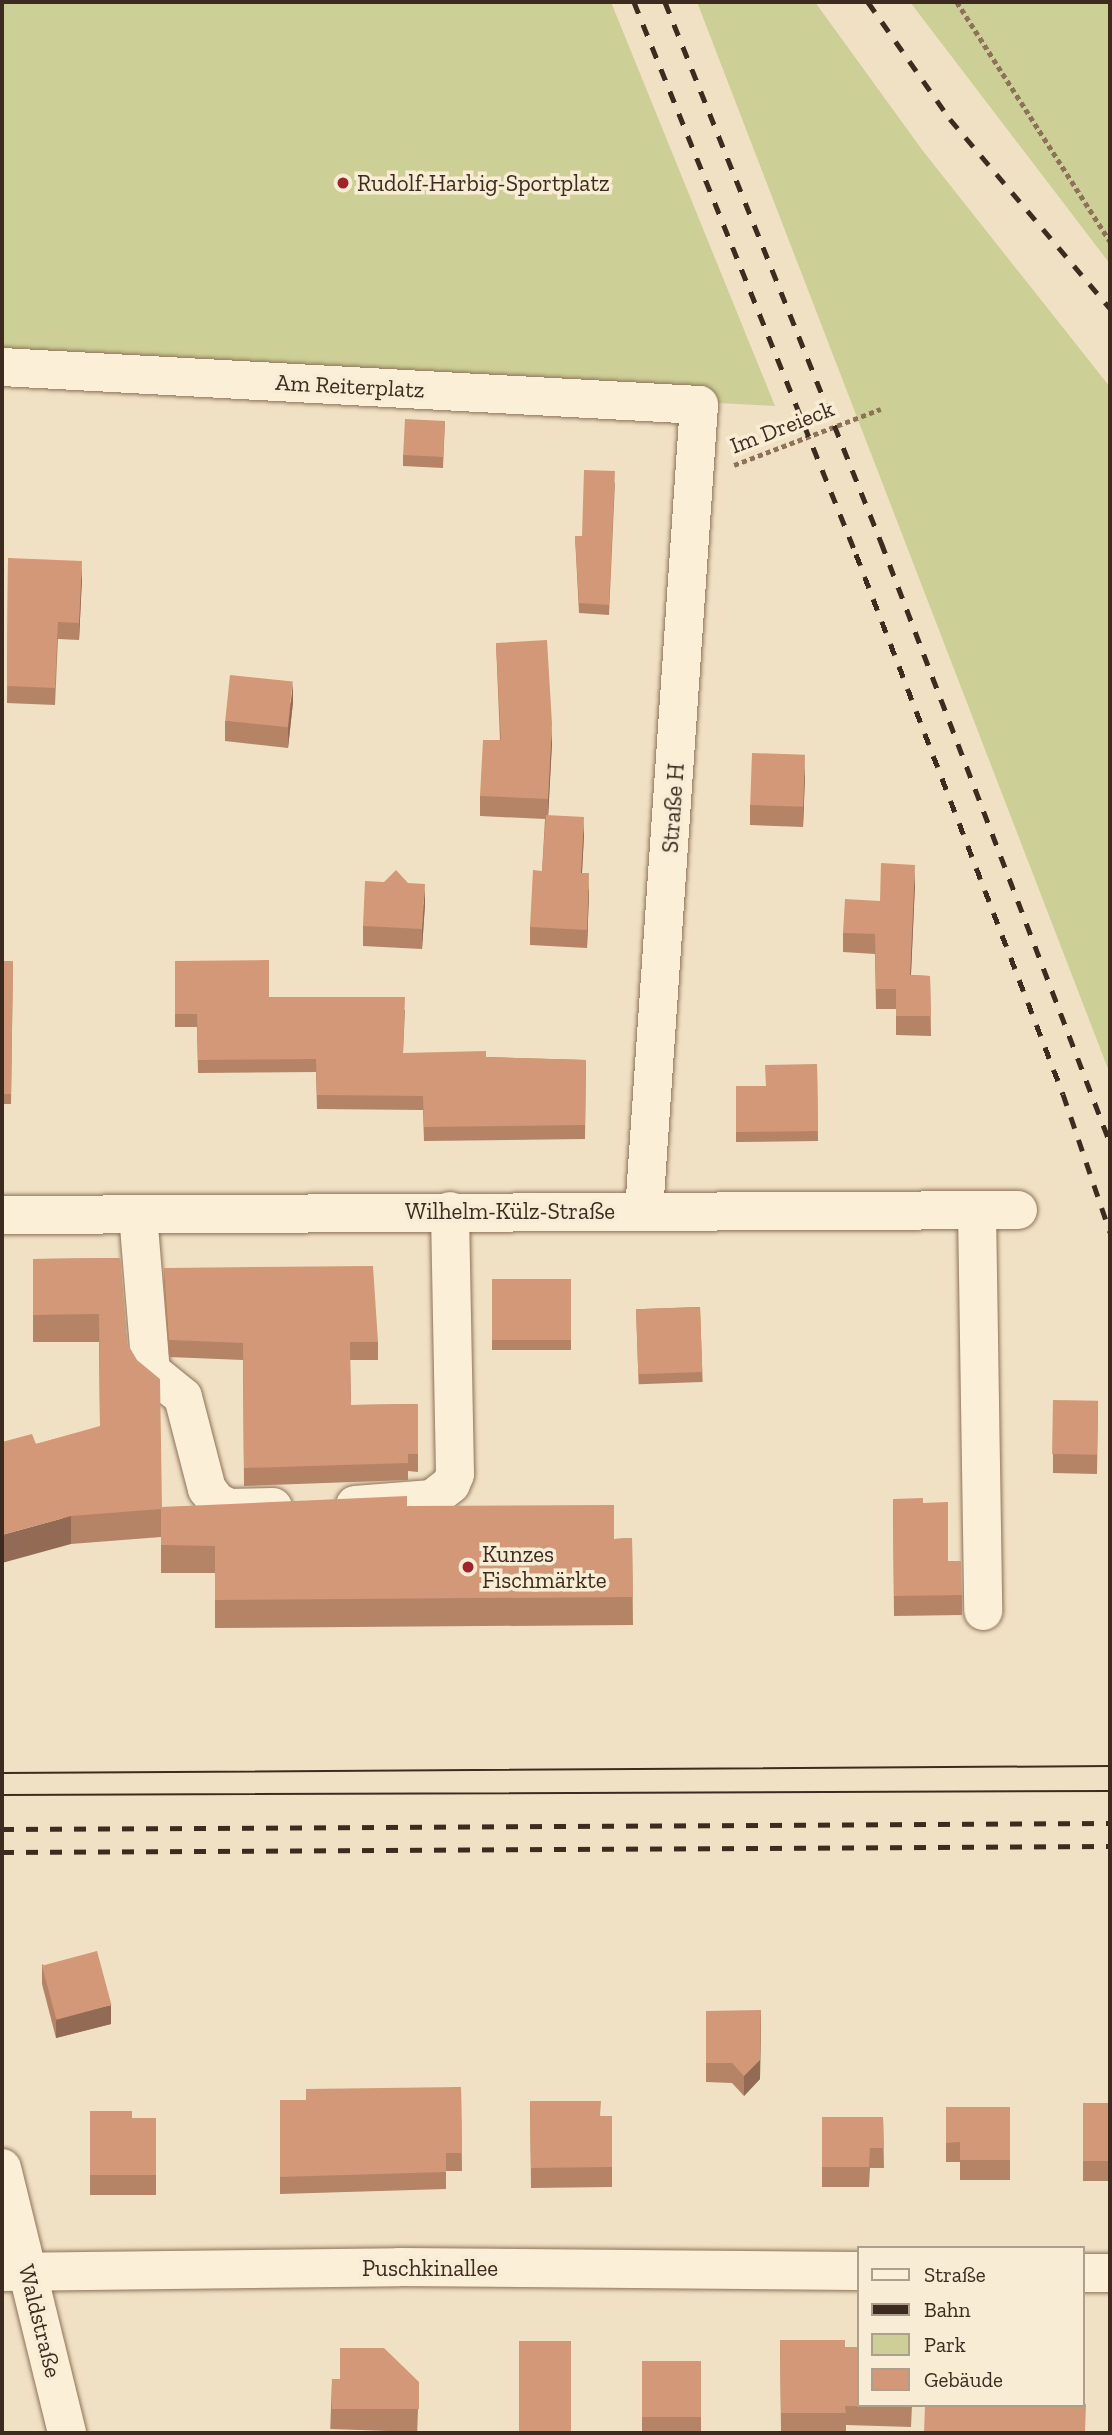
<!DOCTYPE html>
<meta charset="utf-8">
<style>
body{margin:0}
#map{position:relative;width:1112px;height:2435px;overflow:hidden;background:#f1e1c4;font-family:"Zilla Slab",serif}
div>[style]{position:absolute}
.green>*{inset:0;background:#cdd096}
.path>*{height:4.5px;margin-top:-2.25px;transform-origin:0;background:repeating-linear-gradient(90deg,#8d7259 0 5px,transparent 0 8.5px)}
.roads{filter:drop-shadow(0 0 2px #8d7259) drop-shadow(0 0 2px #8d7259)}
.minor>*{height:38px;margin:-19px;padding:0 19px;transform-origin:19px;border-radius:19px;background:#fbefd8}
.tram>*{height:2px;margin:-1px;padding:0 1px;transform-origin:1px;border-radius:1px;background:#3c2b1e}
.rail>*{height:5px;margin-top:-2.5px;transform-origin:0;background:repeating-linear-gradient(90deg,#3c2b1e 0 12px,transparent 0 24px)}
.wall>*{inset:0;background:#b58366;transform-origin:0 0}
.shaded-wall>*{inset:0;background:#936a53}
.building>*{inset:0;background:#d29877;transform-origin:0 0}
.dots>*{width:19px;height:19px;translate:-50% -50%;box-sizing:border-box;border:4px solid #f8ecd4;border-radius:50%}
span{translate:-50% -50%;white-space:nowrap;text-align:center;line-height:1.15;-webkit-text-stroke:7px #f8ecd4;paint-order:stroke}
.poi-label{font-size:23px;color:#3c2b1e}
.left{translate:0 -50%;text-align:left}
.street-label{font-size:23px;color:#3c2b1e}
.frame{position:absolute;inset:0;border:4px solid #3c2b1e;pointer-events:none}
.legend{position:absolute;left:857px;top:2246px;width:228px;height:161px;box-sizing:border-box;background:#f8ecd4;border:2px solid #ad9f8b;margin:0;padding:9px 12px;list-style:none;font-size:21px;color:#3c2b1e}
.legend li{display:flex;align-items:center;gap:14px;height:35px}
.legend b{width:35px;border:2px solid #ad9f8b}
</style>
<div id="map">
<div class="green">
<i style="clip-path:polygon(2px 2px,611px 2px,775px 406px,2px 364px)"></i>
<i style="clip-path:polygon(697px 2px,815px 2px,923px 151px,1110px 387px,1110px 1074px)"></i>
<i style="clip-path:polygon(910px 2px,1110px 2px,1110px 264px)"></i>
</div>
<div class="path">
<i style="left:957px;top:2px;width:284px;rotate:57.4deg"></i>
<i style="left:734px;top:465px;width:157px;rotate:-20.9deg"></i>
</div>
<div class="roads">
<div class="minor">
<i style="left:2px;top:367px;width:698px;rotate:3.12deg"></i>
<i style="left:699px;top:405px;width:808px;rotate:93.9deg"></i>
<i style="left:977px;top:1211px;width:400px;rotate:89.1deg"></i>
<i style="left:138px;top:1214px;width:158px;rotate:85.3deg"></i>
<i style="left:151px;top:1371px;width:41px;rotate:39.1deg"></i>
<i style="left:183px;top:1397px;width:95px;rotate:75.4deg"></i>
<i style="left:207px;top:1489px;width:16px;rotate:52deg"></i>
<i style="left:217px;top:1502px;width:14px;rotate:25deg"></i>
<i style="left:230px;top:1508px;width:43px;rotate:-1.3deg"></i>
<i style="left:2px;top:1215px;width:1016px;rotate:-0.28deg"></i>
<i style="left:355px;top:1505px;width:77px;rotate:-4.5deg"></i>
<i style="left:432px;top:1499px;width:24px;rotate:-38deg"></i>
<i style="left:451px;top:1484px;width:11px;rotate:-68deg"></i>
<i style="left:455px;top:1474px;width:263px;rotate:-91.1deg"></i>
<i style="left:2px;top:2168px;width:273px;rotate:76.2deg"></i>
<i style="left:2px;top:2272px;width:397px;rotate:-0.7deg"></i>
<i style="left:399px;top:2267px;width:459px;rotate:0.5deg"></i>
<i style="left:1082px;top:2273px;width:28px"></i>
</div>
</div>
<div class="tram">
<i style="left:2px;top:1773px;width:1108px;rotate:-0.36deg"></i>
<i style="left:2px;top:1795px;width:1108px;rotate:-0.21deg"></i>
</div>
<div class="rail">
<i style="left:634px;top:2px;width:595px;rotate:68.09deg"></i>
<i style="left:856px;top:554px;width:578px;rotate:69.03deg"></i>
<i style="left:1063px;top:1094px;width:146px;rotate:71.2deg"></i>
<i style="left:665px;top:2px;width:582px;rotate:68.2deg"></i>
<i style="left:881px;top:542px;width:643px;rotate:69.14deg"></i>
<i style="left:868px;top:2px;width:143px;rotate:55deg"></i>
<i style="left:950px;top:119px;width:248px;rotate:49.8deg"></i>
<i style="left:2px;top:1829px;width:1108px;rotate:-0.31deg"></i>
<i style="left:2px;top:1852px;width:1108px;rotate:-0.31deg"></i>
</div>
<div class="wall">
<i style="clip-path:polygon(445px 421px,443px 468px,403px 466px,403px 455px)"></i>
<i style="clip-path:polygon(615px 482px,609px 615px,579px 613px,575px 536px,582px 536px)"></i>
<i style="clip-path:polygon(8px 558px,82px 578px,79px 640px,58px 639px,55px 705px,7px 703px)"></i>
<i style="clip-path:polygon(496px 643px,552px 743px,548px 816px,584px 835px,582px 873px,589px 891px,587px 948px,530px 945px,530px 927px,542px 871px,545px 819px,480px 816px,480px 796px,500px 740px)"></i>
<i style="clip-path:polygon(293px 702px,288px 748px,225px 741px,225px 721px)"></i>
<i style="clip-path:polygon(805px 775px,803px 827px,750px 825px,750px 805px)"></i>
<i style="clip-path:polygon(915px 884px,911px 975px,930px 976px,931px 1036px,896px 1035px,896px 1009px,876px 1009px,875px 954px,843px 952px,843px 933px,880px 901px)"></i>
<i style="clip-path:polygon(425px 904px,422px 949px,363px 946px,363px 926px)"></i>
<i style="clip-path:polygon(2px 961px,13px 961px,11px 1104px,2px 1104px)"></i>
<i style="clip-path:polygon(175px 961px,269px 997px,405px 1010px,403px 1053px,486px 1057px,586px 1060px,585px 1139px,424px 1141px,423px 1110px,317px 1109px,316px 1072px,198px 1073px,197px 1027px,175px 1027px)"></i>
<i style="clip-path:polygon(817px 1064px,818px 1141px,736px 1142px,736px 1086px,766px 1086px)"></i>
<i style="clip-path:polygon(120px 1258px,127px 1343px,162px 1507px,407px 1506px,614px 1539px,632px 1538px,633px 1625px,215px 1628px,215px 1573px,161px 1573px,161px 1537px,71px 1544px,36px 1444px,100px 1427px,99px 1342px,33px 1342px,33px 1259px)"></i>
<i style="clip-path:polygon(164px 1268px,378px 1342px,378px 1360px,350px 1360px,351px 1405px,418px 1404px,418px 1472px,408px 1471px,408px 1480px,244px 1486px,243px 1360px,169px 1357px,164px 1285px)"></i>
<i style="left:571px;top:1279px;width:71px;height:79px;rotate:90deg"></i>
<i style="left:700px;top:1307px;width:75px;height:64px;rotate:88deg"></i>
<i style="clip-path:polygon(1098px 1401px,1097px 1474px,1053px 1473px,1053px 1454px)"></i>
<i style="clip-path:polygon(893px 1499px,923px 1503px,962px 1595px,962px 1615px,894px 1616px)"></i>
<i style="clip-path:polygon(42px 1964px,111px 2024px,56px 2038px,42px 1984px)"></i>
<i style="clip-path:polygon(761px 2010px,760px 2079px,744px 2096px,732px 2083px,706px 2082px,706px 2063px)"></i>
<i style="clip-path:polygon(461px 2087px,462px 2171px,446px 2171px,446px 2189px,280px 2194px,280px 2100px,306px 2100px)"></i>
<i style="clip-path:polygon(530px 2101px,601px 2116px,612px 2116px,612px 2187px,531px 2188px)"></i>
<i style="left:1083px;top:2103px;width:27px;height:78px"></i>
<i style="clip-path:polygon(946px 2107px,1010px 2107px,1010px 2180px,960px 2180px,960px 2162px,946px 2162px)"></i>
<i style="clip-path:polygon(90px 2111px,132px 2118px,156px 2118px,156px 2195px,90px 2195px)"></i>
<i style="clip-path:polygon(822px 2117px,883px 2117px,884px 2168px,870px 2168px,869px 2187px,822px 2187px)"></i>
<i style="clip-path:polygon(780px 2340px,845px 2347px,912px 2405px,911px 2427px,846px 2425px,846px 2432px,781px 2433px)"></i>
<i style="left:642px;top:2361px;width:59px;height:72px"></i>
<i style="left:332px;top:2379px;width:87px;height:50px;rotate:2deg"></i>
</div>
<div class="shaded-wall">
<i style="clip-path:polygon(82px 561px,82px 578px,79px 640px,79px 623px)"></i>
<i style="clip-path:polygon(293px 682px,293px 702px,288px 748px,288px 728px)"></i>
<i style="clip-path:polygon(552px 724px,552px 743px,548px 819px,548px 799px)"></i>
<i style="clip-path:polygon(805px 755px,805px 775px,803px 827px,803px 808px)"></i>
<i style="clip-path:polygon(584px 817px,584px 835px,581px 891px,581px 873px)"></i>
<i style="clip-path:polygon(915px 865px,915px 884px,910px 995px,910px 975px)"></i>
<i style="clip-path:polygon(589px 873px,589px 891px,587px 948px,587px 930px)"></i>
<i style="clip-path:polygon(425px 884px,425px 904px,422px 949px,422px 929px)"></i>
<i style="clip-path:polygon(71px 1516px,71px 1544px,2px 1563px,2px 1535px)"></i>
<i style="clip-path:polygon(111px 2005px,111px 2024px,56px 2038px,56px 2018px)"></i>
<i style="clip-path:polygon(761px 2010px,760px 2079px,744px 2096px,744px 2076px)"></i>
</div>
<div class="building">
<i style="left:405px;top:419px;width:40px;height:36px;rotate:3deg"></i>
<i style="clip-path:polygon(584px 470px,615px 471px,609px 605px,579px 603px,575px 536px,582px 536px)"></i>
<i style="clip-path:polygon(8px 558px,82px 561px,79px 623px,58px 622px,55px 688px,7px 686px)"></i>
<i style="clip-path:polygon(547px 640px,552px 724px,548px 799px,480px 796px,483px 740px,501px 740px,496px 643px)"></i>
<i style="left:230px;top:675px;width:63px;height:46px;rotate:6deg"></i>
<i style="left:752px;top:753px;width:53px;height:52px;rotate:2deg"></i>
<i style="clip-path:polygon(546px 815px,584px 817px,581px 873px,589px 873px,587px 930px,530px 927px,533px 870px,542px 871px)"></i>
<i style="clip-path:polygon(881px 863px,915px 865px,910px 975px,930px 976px,931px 1016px,896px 1016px,896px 989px,876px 989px,875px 934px,843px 933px,845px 899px,880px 901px)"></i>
<i style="clip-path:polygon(396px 870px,408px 883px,425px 884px,422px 929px,363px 926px,365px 881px,384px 882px)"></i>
<i style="clip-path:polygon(269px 960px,269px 997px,405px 997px,403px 1053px,486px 1051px,486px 1057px,586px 1060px,585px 1125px,424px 1127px,423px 1096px,317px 1095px,316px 1059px,198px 1060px,197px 1014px,175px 1014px,175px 961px)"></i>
<i style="clip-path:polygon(2px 961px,13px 961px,11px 1094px,2px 1094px)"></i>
<i style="clip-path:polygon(817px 1064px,818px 1131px,736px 1132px,736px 1086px,766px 1086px,765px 1065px)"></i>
<i style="clip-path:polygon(120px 1258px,127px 1343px,137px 1360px,160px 1379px,162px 1507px,407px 1496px,407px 1506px,614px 1505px,614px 1539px,632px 1538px,633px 1597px,215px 1600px,215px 1546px,161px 1545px,161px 1509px,71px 1516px,2px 1535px,2px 1442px,32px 1434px,36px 1444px,100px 1426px,99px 1314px,33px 1315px,33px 1259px)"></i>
<i style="clip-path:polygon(373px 1266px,378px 1342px,350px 1342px,351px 1405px,418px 1404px,418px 1454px,408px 1454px,408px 1463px,244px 1468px,243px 1343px,169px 1340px,164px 1268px)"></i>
<i style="left:571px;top:1279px;width:61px;height:79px;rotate:90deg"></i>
<i style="left:700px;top:1307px;width:65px;height:64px;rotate:88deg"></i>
<i style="left:1053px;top:1400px;width:45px;height:54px;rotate:1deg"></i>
<i style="clip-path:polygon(923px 1498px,923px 1503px,948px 1502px,948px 1561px,961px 1561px,962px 1595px,894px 1596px,893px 1499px)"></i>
<i style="left:97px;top:1951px;width:56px;height:57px;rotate:75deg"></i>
<i style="clip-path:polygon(761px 2010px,760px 2060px,744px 2076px,732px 2063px,706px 2063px,706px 2011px)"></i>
<i style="clip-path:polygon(461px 2087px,462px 2153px,446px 2153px,446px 2172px,280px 2177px,280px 2100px,306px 2100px,306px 2089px)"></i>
<i style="clip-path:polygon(530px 2101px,601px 2101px,600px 2116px,612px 2116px,612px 2167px,531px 2168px)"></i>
<i style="left:1083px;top:2103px;width:27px;height:58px"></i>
<i style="clip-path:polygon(946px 2107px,1010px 2107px,1010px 2160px,960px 2160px,960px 2142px,946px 2143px)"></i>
<i style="clip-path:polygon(90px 2111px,132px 2111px,132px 2118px,156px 2118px,156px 2175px,90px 2175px)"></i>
<i style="clip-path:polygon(822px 2117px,883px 2117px,884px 2148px,870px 2148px,869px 2167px,822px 2167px)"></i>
<i style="clip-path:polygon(780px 2340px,845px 2340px,845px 2347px,858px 2347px,858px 2405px,911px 2405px,911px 2407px,845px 2406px,846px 2413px,781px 2413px)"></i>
<i style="left:519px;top:2341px;width:52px;height:92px"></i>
<i style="clip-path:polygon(340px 2348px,384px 2348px,419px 2382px,419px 2409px,332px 2409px,332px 2379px,340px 2379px)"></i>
<i style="left:642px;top:2361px;width:59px;height:56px"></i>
<i style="clip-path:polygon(1082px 2404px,1086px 2404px,1085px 2433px,924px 2433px,925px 2405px,1082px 2405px)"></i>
</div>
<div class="dots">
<i style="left:343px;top:183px;background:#a0242c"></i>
<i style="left:468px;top:1567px;background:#a0242c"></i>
</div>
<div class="poi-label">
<span class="left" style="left:357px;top:183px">Rudolf-Harbig-Sportplatz</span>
<span class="left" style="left:482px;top:1567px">Kunzes<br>Fischmärkte</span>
</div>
<div class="street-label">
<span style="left:350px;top:386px;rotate:3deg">Am Reiterplatz</span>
<span style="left:782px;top:427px;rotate:-21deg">Im Dreieck</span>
<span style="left:673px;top:808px;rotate:-86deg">Straße H</span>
<span style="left:510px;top:1211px">Wilhelm-Külz-Straße</span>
<span style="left:430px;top:2268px">Puschkinallee</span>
<span style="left:40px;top:2321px;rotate:76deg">Waldstraße</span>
</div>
<div class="frame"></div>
<ul class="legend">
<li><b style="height:9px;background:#fbefd8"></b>Straße</li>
<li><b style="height:9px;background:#3c2b1e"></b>Bahn</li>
<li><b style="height:19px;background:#cdd096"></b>Park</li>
<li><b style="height:19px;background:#d29877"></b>Gebäude</li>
</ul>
</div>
